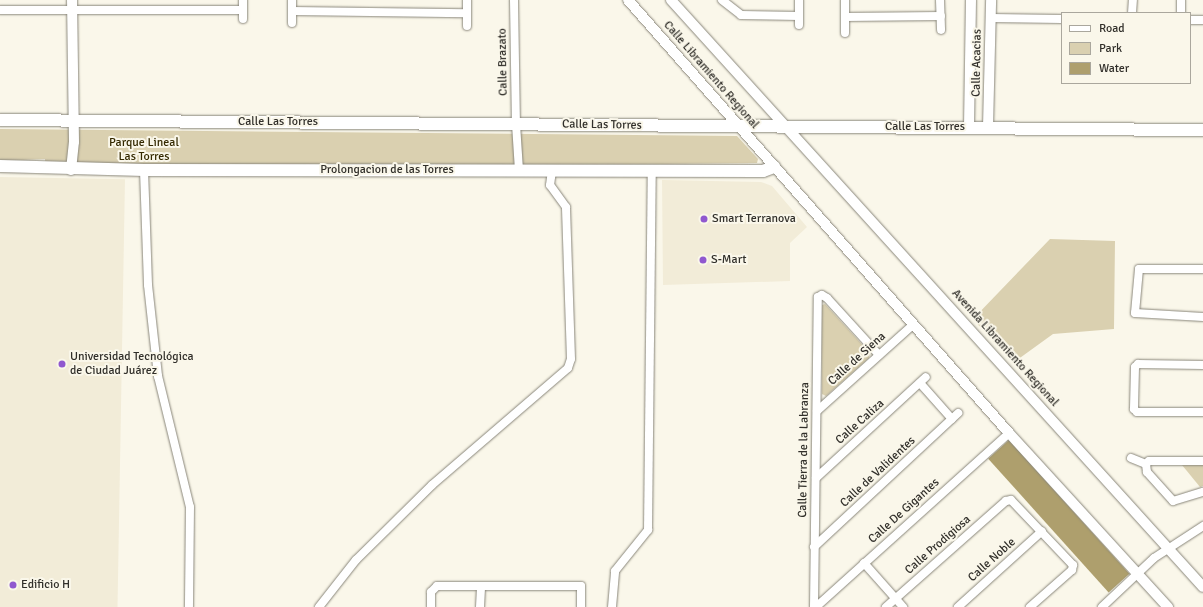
<!DOCTYPE html>
<meta charset="utf-8">
<style>
body{margin:0}
#map{position:relative;width:1203px;height:607px;overflow:hidden;background:#faf7ea;font-family:Signika,sans-serif}
div>[style]{position:absolute}
.built>*{inset:0;background:#f2ecd8;transform-origin:0 0}
.green>*{inset:0;background:#dad0b0}
.water>*{inset:0;background:#ae9f6d;transform-origin:0 0}
.roads{filter:drop-shadow(0 0 1px #89867a) drop-shadow(0 0 1px #89867a)}
.minor>*{height:8px;margin:-4px;padding:0 4px;transform-origin:4px;border-radius:4px;background:#fff}
.tertiary>*{height:10px;margin:-5px;padding:0 5px;transform-origin:5px;border-radius:5px;background:#fff}
.secondary>*{height:12px;margin:-6px;padding:0 6px;transform-origin:6px;border-radius:6px;background:#fff}
.dots>*{width:11px;height:11px;translate:-50% -50%;box-sizing:border-box;border:2px solid #faf7ea;border-radius:50%}
span{translate:-50% -50%;white-space:nowrap;text-align:center;line-height:1.15;-webkit-text-stroke:4px #faf7ea;paint-order:stroke}
.street-label{font-size:12px;color:#312f2a}
.park-label{font-size:12px;color:#342900}
.poi-label{font-size:12px;color:#312f2a}
.left{translate:0 -50%;text-align:left}
.legend{position:absolute;left:1061px;top:12px;width:130px;height:72px;box-sizing:border-box;background:#faf7ea;border:1px solid #aaa79d;margin:0;padding:5px 7px;list-style:none;font-size:12px;color:#312f2a}
.legend li{display:flex;align-items:center;gap:8px;height:20px}
.legend b{width:20px;border:1px solid #aaa79d}
</style>
<div id="map">
<div class="built">
<i style="left:0;top:177px;width:125px;height:430px;rotate:1deg"></i>
<i style="clip-path:polygon(662px 180px,761px 182px,772px 186px,807px 227px,790px 243px,790px 281px,663px 285px)"></i>
</div>
<div class="green">
<i style="clip-path:polygon(0 129px,737px 136px,758px 159px,757px 163px,144px 170px,45px 165px,45px 159px,0 161px)"></i>
<i style="clip-path:polygon(1050px 239px,1115px 241px,1114px 329px,1053px 334px,1013px 363px,973px 319px)"></i>
<i style="clip-path:polygon(825px 304px,870px 353px,869px 358px,826px 396px,822px 394px,822px 305px)"></i>
<i style="clip-path:polygon(1182px 465px,1203px 465px,1203px 486px,1200px 487px)"></i>
</div>
<div class="water">
<i style="left:1009px;top:440px;width:180px;height:28px;rotate:48deg"></i>
</div>
<div class="roads">
<div class="minor">
<i style="left:243px;top:0;width:19px;rotate:90deg"></i>
<i style="left:514px;top:0;width:124px;rotate:89.1deg"></i>
<i style="left:516px;top:124px;width:46px;rotate:86.3deg"></i>
<i style="left:722px;top:0;width:24px;rotate:38deg"></i>
<i style="left:741px;top:15px;width:58px;rotate:1deg"></i>
<i style="left:799px;top:0;width:25px;rotate:90deg"></i>
<i style="left:940px;top:0;width:30px;rotate:88deg"></i>
<i style="left:0;top:10px;width:243px"></i>
<i style="left:292px;top:11px;width:175px;rotate:0.7deg"></i>
<i style="left:1132px;top:13px;width:13px;rotate:-86deg"></i>
<i style="left:1181px;top:13px;width:13px;rotate:-90deg"></i>
<i style="left:845px;top:17px;width:96px;rotate:-0.6deg"></i>
<i style="left:991px;top:18px;width:71px;rotate:0.8deg"></i>
<i style="left:1190px;top:20px;width:13px"></i>
<i style="left:292px;top:23px;width:23px;rotate:-90deg"></i>
<i style="left:467px;top:26px;width:26px;rotate:-90deg"></i>
<i style="left:845px;top:33px;width:33px;rotate:-90deg"></i>
<i style="left:144px;top:170px;width:115px;rotate:88deg"></i>
<i style="left:148px;top:285px;width:92px;rotate:83.7deg"></i>
<i style="left:158px;top:376px;width:135px;rotate:76.3deg"></i>
<i style="left:190px;top:507px;width:100px;rotate:90.6deg"></i>
<i style="left:1203px;top:269px;width:64px;rotate:180deg"></i>
<i style="left:1139px;top:269px;width:44px;rotate:95.2deg"></i>
<i style="left:1135px;top:313px;width:68px;rotate:3.4deg"></i>
<i style="left:1203px;top:365px;width:65px;rotate:-179.1deg"></i>
<i style="left:1138px;top:364px;width:4px;rotate:135deg"></i>
<i style="left:1135px;top:367px;width:42px;rotate:91.4deg"></i>
<i style="left:1134px;top:409px;width:4px;rotate:45deg"></i>
<i style="left:1137px;top:412px;width:66px"></i>
<i style="left:920px;top:383px;width:48px;rotate:48.4deg"></i>
<i style="left:817px;top:411px;width:129px;rotate:-41.9deg"></i>
<i style="left:1131px;top:458px;width:16px;rotate:22deg"></i>
<i style="left:1146px;top:464px;width:4px;rotate:-45deg"></i>
<i style="left:1149px;top:461px;width:54px"></i>
<i style="left:1146px;top:464px;width:8px;rotate:83deg"></i>
<i style="left:1147px;top:472px;width:39px;rotate:48deg"></i>
<i style="left:1173px;top:501px;width:31px;rotate:-17deg"></i>
<i style="left:816px;top:478px;width:149px;rotate:-42.6deg"></i>
<i style="left:814px;top:547px;width:197px;rotate:-42.9deg"></i>
<i style="left:864px;top:563px;width:59px;rotate:48.4deg"></i>
<i style="left:319px;top:607px;width:60px;rotate:-51.8deg"></i>
<i style="left:356px;top:560px;width:107px;rotate:-44.6deg"></i>
<i style="left:432px;top:485px;width:179px;rotate:-40.7deg"></i>
<i style="left:568px;top:368px;width:9px;rotate:-72deg"></i>
<i style="left:571px;top:359px;width:152px;rotate:-91.9deg"></i>
<i style="left:566px;top:207px;width:27px;rotate:-126deg"></i>
<i style="left:550px;top:185px;width:15px;rotate:-82deg"></i>
<i style="left:431px;top:607px;width:15px;rotate:-90deg"></i>
<i style="left:431px;top:592px;width:8px;rotate:-45deg"></i>
<i style="left:437px;top:586px;width:144px"></i>
<i style="left:581px;top:586px;width:21px;rotate:90deg"></i>
<i style="left:480px;top:607px;width:20px;rotate:-87deg"></i>
<i style="left:612px;top:607px;width:36px;rotate:-85deg"></i>
<i style="left:615px;top:571px;width:53px;rotate:-51.2deg"></i>
<i style="left:648px;top:530px;width:359px;rotate:-89.4deg"></i>
<i style="left:814px;top:607px;width:310px;rotate:-89.3deg"></i>
<i style="left:818px;top:297px;width:4px;rotate:-27deg"></i>
<i style="left:822px;top:295px;width:6px;rotate:31deg"></i>
<i style="left:827px;top:298px;width:77px;rotate:47.6deg"></i>
<i style="left:816px;top:607px;width:260px;rotate:-42deg"></i>
<i style="left:886px;top:607px;width:160px;rotate:-41.5deg"></i>
<i style="left:1006px;top:501px;width:5px;rotate:-11deg"></i>
<i style="left:1011px;top:500px;width:90px;rotate:46.4deg"></i>
<i style="left:1073px;top:565px;width:5px;rotate:101deg"></i>
<i style="left:1072px;top:570px;width:56px;rotate:138.6deg"></i>
<i style="left:958px;top:607px;width:113px;rotate:-42.1deg"></i>
<i style="left:1102px;top:607px;width:71px;rotate:-43.3deg"></i>
<i style="left:1154px;top:558px;width:59px;rotate:-33.1deg"></i>
</div>
<div class="tertiary">
<i style="left:628px;top:0;width:577px;rotate:48.66deg"></i>
<i style="left:1009px;top:433px;width:236px;rotate:47.6deg"></i>
<i style="left:671px;top:0;width:792px;rotate:47.81deg"></i>
<i style="left:969px;top:127px;width:127px;rotate:-89.1deg"></i>
<i style="left:988px;top:127px;width:127px;rotate:-88.6deg"></i>
<i style="left:71px;top:170px;width:28px;rotate:-84deg"></i>
<i style="left:74px;top:142px;width:142px;rotate:-90.8deg"></i>
</div>
<div class="secondary">
<i style="left:0;top:120px;width:1203px;rotate:0.48deg"></i>
<i style="left:0;top:166px;width:144px;rotate:1.6deg"></i>
<i style="left:144px;top:170px;width:619px;rotate:0.09deg"></i>
<i style="left:763px;top:171px;width:12px;rotate:-20deg"></i>
</div>
</div>
<div class="dots">
<i style="left:704px;top:219px;background:#9058cf"></i>
<i style="left:703px;top:260px;background:#9058cf"></i>
<i style="left:62px;top:364px;background:#9058cf"></i>
<i style="left:13px;top:585px;background:#9058cf"></i>
</div>
<div class="street-label">
<span style="left:503px;top:62px;rotate:-91deg">Calle Brazato</span>
<span style="left:977px;top:63px;rotate:-89deg">Calle Acacias</span>
<span style="left:711px;top:75px;rotate:49deg">Calle Libramiento Regional</span>
<span style="left:278px;top:122px">Calle Las Torres</span>
<span style="left:602px;top:125px;rotate:1deg">Calle Las Torres</span>
<span style="left:925px;top:127px">Calle Las Torres</span>
<span style="left:387px;top:170px">Prolongacion de las Torres</span>
<span style="left:1005px;top:348px;rotate:48deg">Avenida Libramiento Regional</span>
<span style="left:857px;top:359px;rotate:-42deg">Calle de Siena</span>
<span style="left:860px;top:422px;rotate:-42deg">Calle Caliza</span>
<span style="left:804px;top:450px;rotate:-89deg">Calle Tierra de la Labranza</span>
<span style="left:878px;top:472px;rotate:-43deg">Calle de Validentes</span>
<span style="left:904px;top:511px;rotate:-42deg">Calle De Gigantes</span>
<span style="left:938px;top:545px;rotate:-41deg">Calle Prodigiosa</span>
<span style="left:992px;top:560px;rotate:-42deg">Calle Noble</span>
</div>
<div class="park-label">
<span style="left:144px;top:150px">Parque Lineal<br>Las Torres</span>
</div>
<div class="poi-label">
<span class="left" style="left:712px;top:219px">Smart Terranova</span>
<span class="left" style="left:711px;top:260px">S-Mart</span>
<span class="left" style="left:70px;top:364px">Universidad Tecnológica<br>de Ciudad Juárez</span>
<span class="left" style="left:21px;top:585px">Edificio H</span>
</div>
<ul class="legend">
<li><b style="height:5px;background:#fff"></b>Road</li>
<li><b style="height:11px;background:#dad0b0"></b>Park</li>
<li><b style="height:11px;background:#ae9f6d"></b>Water</li>
</ul>
</div>
